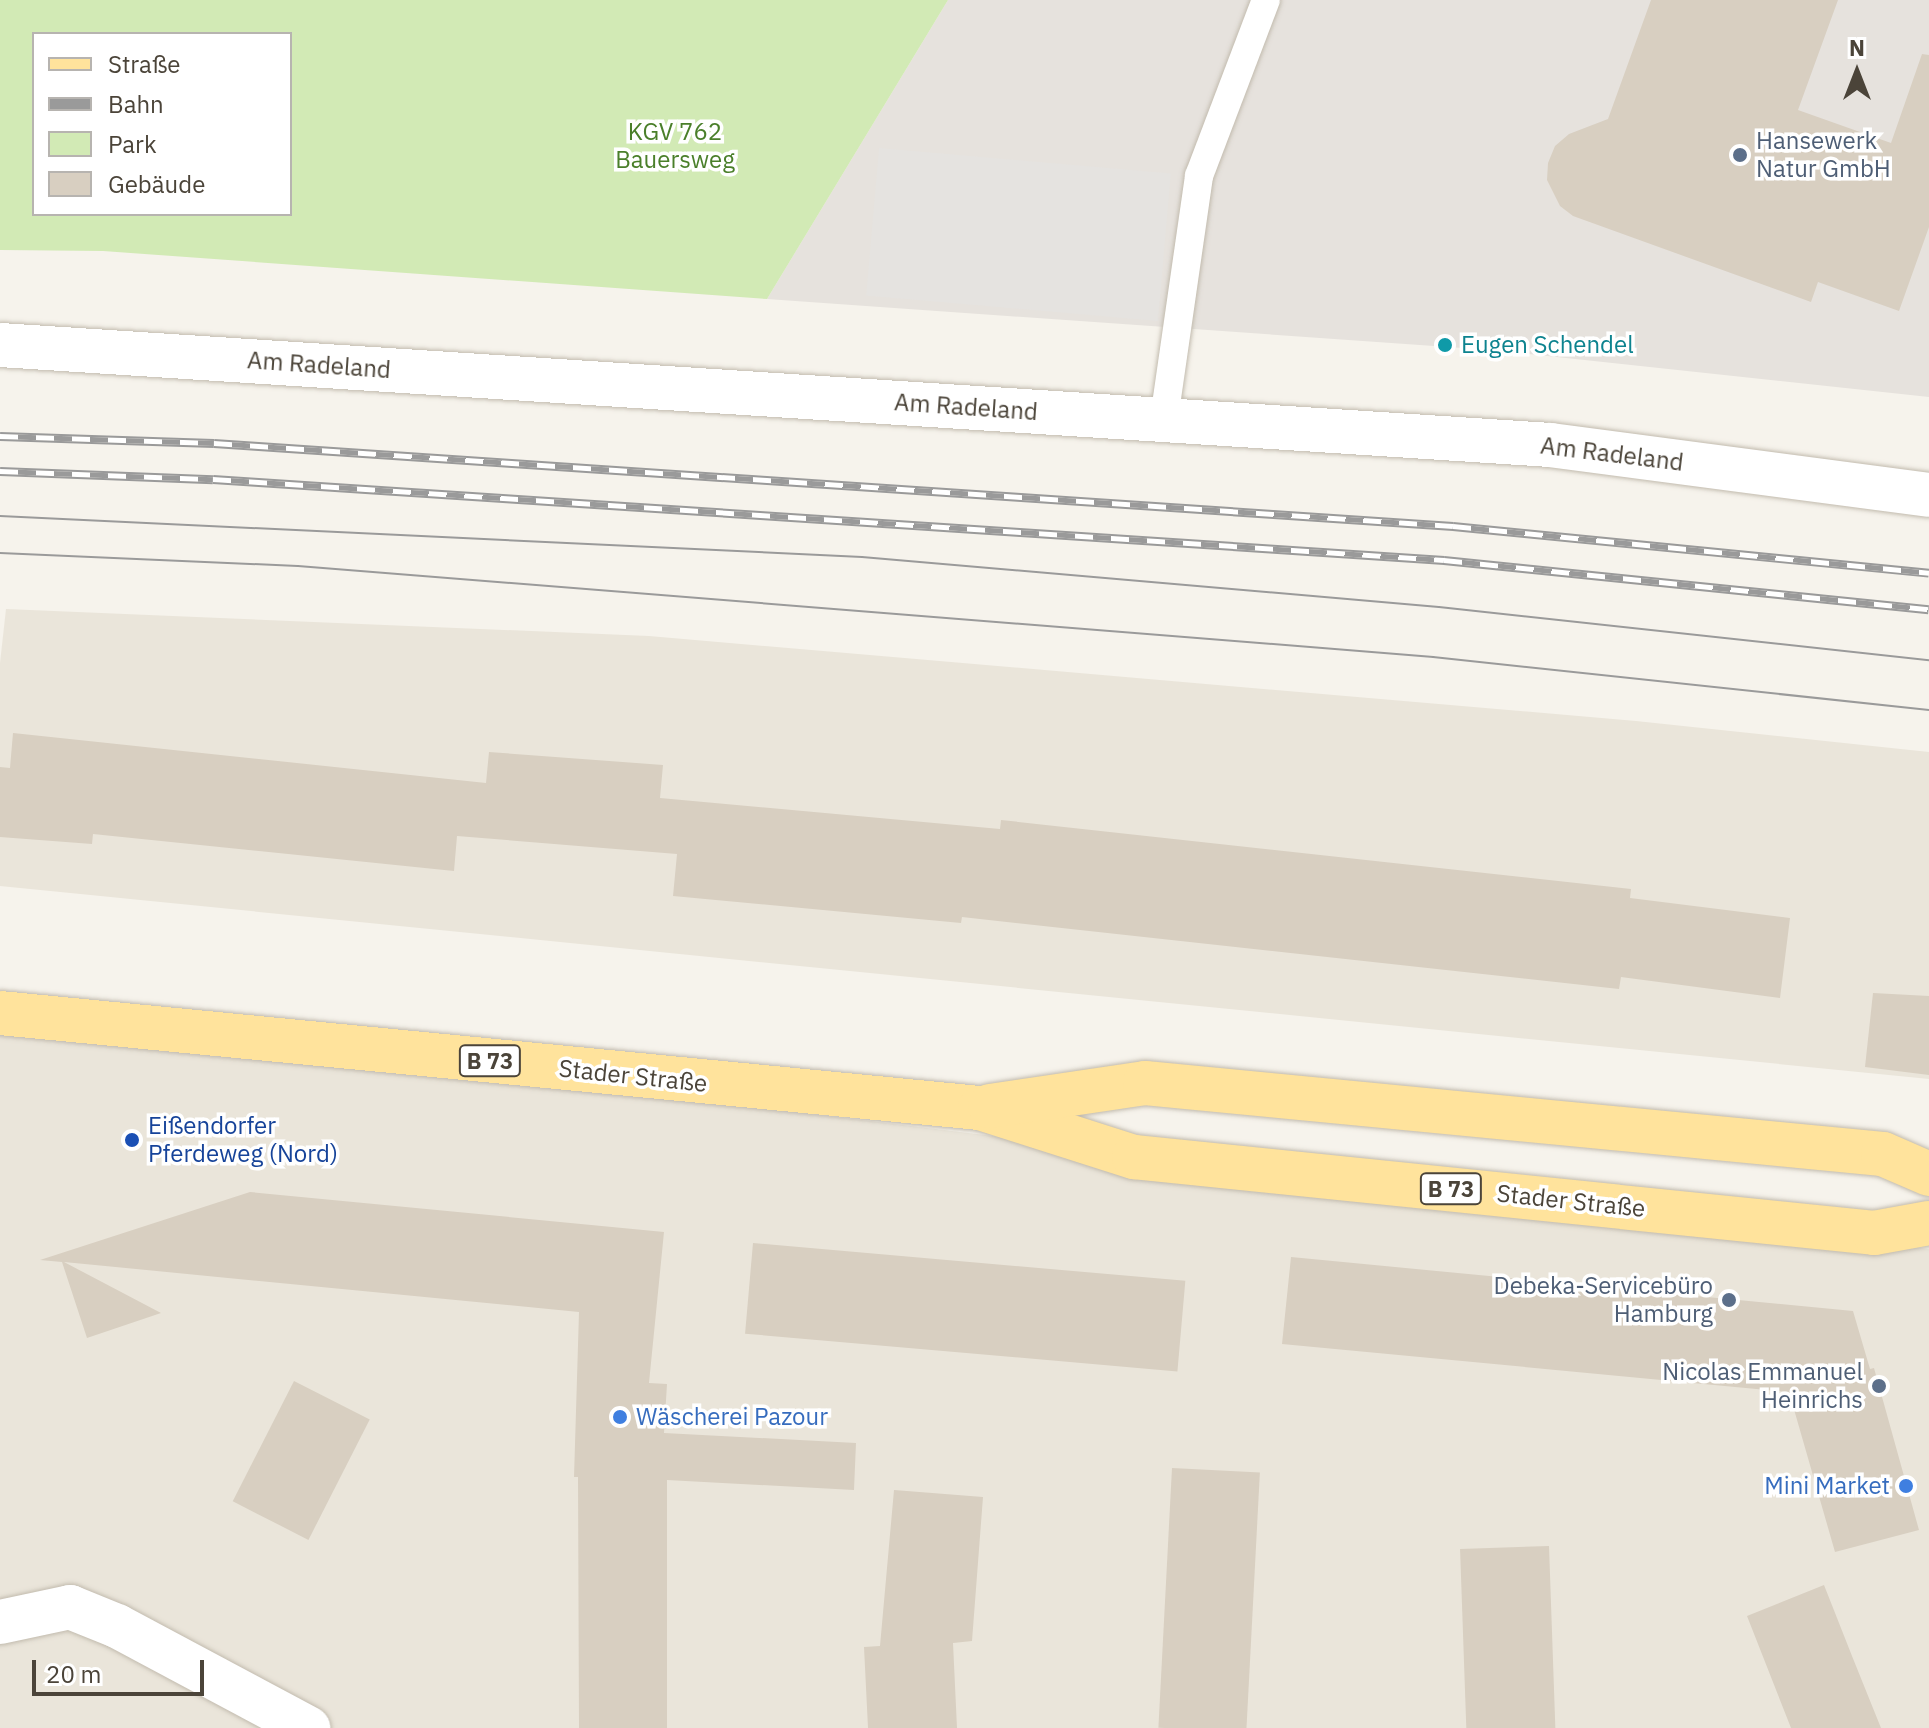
<!DOCTYPE html>
<meta charset="utf-8">
<style>
body{margin:0}
#map{position:relative;width:1929px;height:1728px;overflow:hidden;background:#f6f3ec;font-family:"IBM Plex Sans",sans-serif}
div>[style]{position:absolute}
.residential>*{inset:0;background:#eae5da}
.industrial>*{inset:0;background:#e6e2dd}
.green>*{inset:0;background:#d2eab5}
.parking>*{inset:0;background:#e5e3e0;transform-origin:0 0}
.building>*{inset:0;background:#d8cfc1;transform-origin:0 0}
.roads{filter:drop-shadow(0 0 2px #c2bbae) drop-shadow(0 0 2px #c2bbae)}
.service>*{height:28px;margin:-14px;padding:0 14px;transform-origin:14px;border-radius:14px;background:#fff}
.minor>*{height:44px;margin:-22px;padding:0 22px;transform-origin:22px;border-radius:22px;background:#fff}
.primary>*{height:44px;margin:-22px;padding:0 22px;transform-origin:22px;border-radius:22px;background:#ffe39c}
.tram>*{height:2px;margin:-1px;padding:0 1px;transform-origin:1px;border-radius:1px;background:#9a9a9a}
.rail>*{height:9px;margin-top:-4.5px;transform-origin:0;background:repeating-linear-gradient(90deg,#fff 0 18px,#9a9a9a 0 36px);box-sizing:border-box;border-block:2px solid #9a9a9a}
.dots>*{width:22px;height:22px;translate:-50% -50%;box-sizing:border-box;border:4px solid #fff;border-radius:50%}
span{translate:-50% -50%;white-space:nowrap;text-align:center;line-height:1.15;-webkit-text-stroke:7px #fff;paint-order:stroke}
.shield-label span{padding:2px 6px;background:#fff;border:2px solid;border-radius:6px;-webkit-text-stroke-width:0}
.shield-label{font-size:22px;color:#4b4439;font-weight:700}
.park-label{font-size:24px;color:#4a7f2a}
.service-label{font-size:24px;color:#4e5e75}
.left{translate:0 -50%;text-align:left}
.right{translate:-100% -50%;text-align:right}
.culture-label{font-size:24px;color:#0d838f}
.street-label{font-size:24px;color:#4b4439}
.transit-label{font-size:24px;color:#164399}
.shop-label{font-size:24px;color:#366cbe}
.legend{position:absolute;left:32px;top:32px;width:260px;height:184px;box-sizing:border-box;background:#fff;border:2px solid #b7b4b0;margin:0;padding:10px 14px;list-style:none;font-size:24px;color:#4b4439}
.legend li{display:flex;align-items:center;gap:16px;height:40px}
.legend b{width:40px;border:2px solid #b7b4b0}
.north{position:absolute;left:1817px;top:32px;width:80px;height:80px;-webkit-text-stroke:6px #fff;paint-order:stroke;rotate:0deg;font-size:22px;font-weight:700;line-height:32px;text-align:center;color:#4b4439}
.north::after{content:'';display:block;margin:auto;width:28px;height:36px;background:#4b4439;clip-path:polygon(50% 0,100% 100%,50% 72%,0 100%)}
.scale{position:absolute;left:32px;top:1660px;width:172px;height:36px;box-sizing:border-box;border:4px solid #4b4439;border-top:0;padding-left:10px;font-size:24px;line-height:28px;white-space:nowrap;color:#4b4439;-webkit-text-stroke:6px #fff;paint-order:stroke}
</style>
<div id="map">
<div class="residential">
<i style="clip-path:polygon(6px 609px,649px 636px,1636px 721px,1929px 752px,1929px 1079px,0 886px,0 663px)"></i>
<i style="clip-path:polygon(0 1016px,1929px 1249px,1929px 1728px,0 1728px)"></i>
</div>
<div class="industrial">
<i style="clip-path:polygon(948px 0,1929px 0,1929px 397px,1491px 350px,767px 299px)"></i>
</div>
<div class="green">
<i style="clip-path:polygon(evenodd,0 0,948px 0,767px 299px,103px 251px,0 250px,0 0,290px 34px,290px 214px,34px 214px,34px 34px,290px 34px)"></i>
</div>
<div class="parking">
<i style="left:879px;top:148px;width:293px;height:148px;rotate:5deg"></i>
</div>
<div class="building">
<i style="clip-path:polygon(1651px 0,1838px 0,1798px 110px,1891px 143px,1922px 54px,1929px 55px,1929px 227px,1899px 311px,1818px 282px,1811px 302px,1573px 216px,1560px 206px,1547px 180px,1548px 163px,1555px 146px,1569px 134px,1608px 119px)"></i>
<i style="clip-path:polygon(13px 733px,486px 783px,489px 752px,663px 765px,660px 798px,1000px 829px,1001px 820px,1631px 889px,1630px 898px,1790px 918px,1780px 998px,1621px 977px,1619px 989px,962px 917px,961px 923px,673px 896px,677px 854px,457px 836px,454px 871px,93px 834px,92px 844px,0 837px,0 767px,10px 768px)"></i>
<i style="clip-path:polygon(1873px 993px,1929px 996px,1929px 1075px,1865px 1067px)"></i>
<i style="clip-path:polygon(250px 1192px,664px 1232px,649px 1383px,667px 1384px,664px 1433px,856px 1443px,854px 1490px,667px 1480px,667px 1728px,579px 1728px,578px 1477px,574px 1477px,579px 1312px,64px 1262px,161px 1313px,87px 1338px,62px 1262px,40px 1260px)"></i>
<i style="left:753px;top:1243px;width:434px;height:91px;rotate:5deg"></i>
<i style="clip-path:polygon(1291px 1257px,1853px 1311px,1870px 1369px,1874px 1368px,1919px 1530px,1835px 1552px,1789px 1392px,1282px 1344px)"></i>
<i style="left:294px;top:1381px;width:85px;height:135px;rotate:27deg"></i>
<i style="left:1172px;top:1468px;width:88px;height:260px;rotate:3deg"></i>
<i style="clip-path:polygon(894px 1490px,983px 1497px,972px 1641px,953px 1643px,957px 1728px,868px 1728px,864px 1647px,880px 1646px)"></i>
<i style="left:1549px;top:1546px;width:182px;height:89px;rotate:88deg"></i>
<i style="clip-path:polygon(1824px 1585px,1852px 1656px,1881px 1728px,1791px 1728px,1747px 1616px)"></i>
</div>
<div class="roads">
<div class="service">
<i style="left:1164px;top:419px;width:246px;rotate:-81.8deg"></i>
<i style="left:1199px;top:176px;width:188px;rotate:-69.2deg"></i>
</div>
<div class="minor">
<i style="left:0;top:345px;width:1553px;rotate:3.69deg"></i>
<i style="left:1550px;top:445px;width:382px;rotate:7.5deg"></i>
<i style="left:0;top:1622px;width:72px;rotate:-12.1deg"></i>
<i style="left:70px;top:1607px;width:51px;rotate:22deg"></i>
<i style="left:117px;top:1626px;width:217px;rotate:28.1deg"></i>
</div>
<div class="primary">
<i style="left:0;top:1013px;width:985px;rotate:5.54deg"></i>
<i style="left:980px;top:1108px;width:162px;rotate:17.7deg"></i>
<i style="left:1134px;top:1157px;width:744px;rotate:5.86deg"></i>
<i style="left:1874px;top:1233px;width:56px;rotate:-10.3deg"></i>
<i style="left:990px;top:1106px;width:157px;rotate:-8.4deg"></i>
<i style="left:1145px;top:1083px;width:741px;rotate:5.5deg"></i>
<i style="left:1883px;top:1154px;width:50px;rotate:23.5deg"></i>
</div>
</div>
<div class="tram">
<i style="left:0;top:516px;width:863px;rotate:2.72deg"></i>
<i style="left:862px;top:557px;width:579px;rotate:4.95deg"></i>
<i style="left:1439px;top:607px;width:493px;rotate:6.2deg"></i>
<i style="left:0;top:553px;width:298px;rotate:2.5deg"></i>
<i style="left:298px;top:566px;width:1139px;rotate:4.58deg"></i>
<i style="left:1433px;top:657px;width:499px;rotate:6.1deg"></i>
</div>
<div class="rail">
<i style="left:0;top:436px;width:214px;rotate:1.9deg"></i>
<i style="left:214px;top:443px;width:1242px;rotate:3.83deg"></i>
<i style="left:1453px;top:526px;width:478px;rotate:5.6deg"></i>
<i style="left:0;top:471px;width:213px;rotate:2.2deg"></i>
<i style="left:213px;top:479px;width:1234px;rotate:3.76deg"></i>
<i style="left:1444px;top:560px;width:487px;rotate:5.8deg"></i>
</div>
<div class="dots">
<i style="left:1740px;top:155px;background:#5c6f8a"></i>
<i style="left:1445px;top:345px;background:#0f9aa8"></i>
<i style="left:132px;top:1140px;background:#1a4fb4"></i>
<i style="left:1729px;top:1300px;background:#5c6f8a"></i>
<i style="left:1879px;top:1386px;background:#5c6f8a"></i>
<i style="left:620px;top:1417px;background:#3f7fe0"></i>
<i style="left:1906px;top:1486px;background:#3f7fe0"></i>
</div>
<div class="shield-label">
<span style="left:490px;top:1061px">B 73</span>
<span style="left:1451px;top:1189px">B 73</span>
</div>
<div class="park-label">
<span style="left:675px;top:146px">KGV 762<br>Bauersweg</span>
</div>
<div class="service-label">
<span class="left" style="left:1756px;top:155px">Hansewerk<br>Natur GmbH</span>
<span class="right" style="left:1713px;top:1300px">Debeka-Servicebüro<br>Hamburg</span>
<span class="right" style="left:1863px;top:1386px">Nicolas Emmanuel<br>Heinrichs</span>
</div>
<div class="culture-label">
<span class="left" style="left:1461px;top:345px">Eugen Schendel</span>
</div>
<div class="street-label">
<span style="left:319px;top:365px;rotate:4deg">Am Radeland</span>
<span style="left:966px;top:407px;rotate:4deg">Am Radeland</span>
<span style="left:1612px;top:454px;rotate:7deg">Am Radeland</span>
<span style="left:633px;top:1076px;rotate:6deg">Stader Straße</span>
<span style="left:1571px;top:1201px;rotate:6deg">Stader Straße</span>
</div>
<div class="transit-label">
<span class="left" style="left:148px;top:1140px">Eißendorfer<br>Pferdeweg (Nord)</span>
</div>
<div class="shop-label">
<span class="left" style="left:636px;top:1417px">Wäscherei Pazour</span>
<span class="right" style="left:1890px;top:1486px">Mini Market</span>
</div>
<ul class="legend">
<li><b style="height:10px;background:#ffe39c"></b>Straße</li>
<li><b style="height:10px;background:#9a9a9a"></b>Bahn</li>
<li><b style="height:22px;background:#d2eab5"></b>Park</li>
<li><b style="height:22px;background:#d8cfc1"></b>Gebäude</li>
</ul>
<div class="north">N</div>
<div class="scale">20 m</div>
</div>
